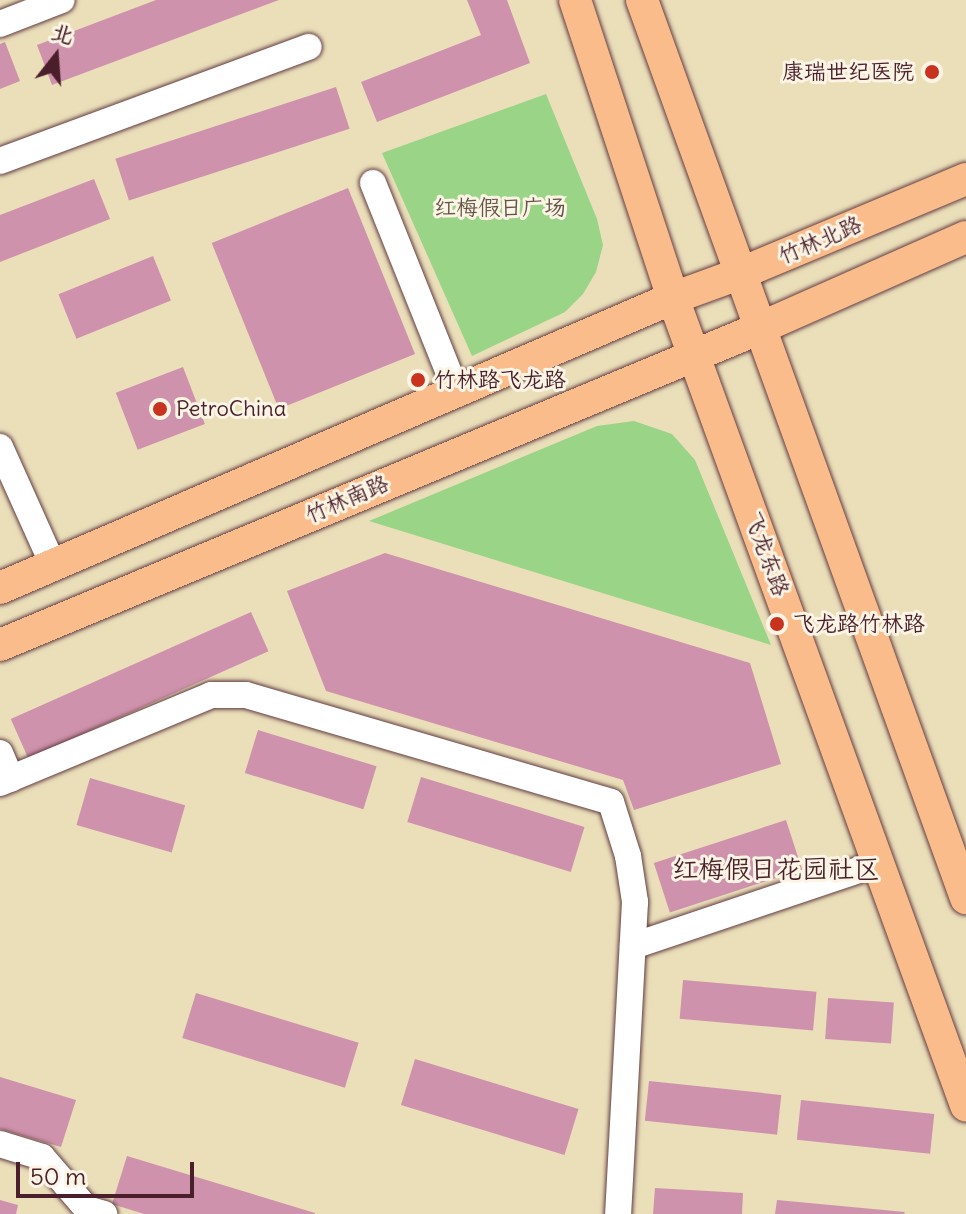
<!DOCTYPE html>
<meta charset="utf-8">
<style>
body{margin:0}
#map{position:relative;width:966px;height:1214px;overflow:hidden;background:#ebdfba;font-family:Delius,"LXGW WenKai TC",sans-serif}
div>[style]{position:absolute}
.green>*{inset:0;background:#99d487}
.building>*{inset:0;background:#cf92ac;transform-origin:0 0}
.roads{filter:drop-shadow(0 0 2px #623c40) drop-shadow(0 0 2px #623c40)}
.minor>*{height:26px;margin:-13px;padding:0 13px;transform-origin:13px;border-radius:13px;background:#fff}
.major>*{height:32px;margin:-16px;padding:0 16px;transform-origin:16px;border-radius:16px;background:#fabc8b}
.dots>*{width:22px;height:22px;translate:-50% -50%;box-sizing:border-box;border:4px solid #fcf5e5;border-radius:50%}
span{translate:-50% -50%;white-space:nowrap;text-align:center;line-height:1.15;-webkit-text-stroke:6px #fcf5e5;paint-order:stroke}
.poi-label{font-size:22px;color:#4a1f2b}
.right{translate:-100% -50%;text-align:right}
.left{translate:0 -50%;text-align:left}
.park-label{font-size:22px;color:#625547}
.street-label{font-size:22px;color:#4a1f2b}
.quarter-label{font-size:26px;color:#4a1f2b}
.north{position:absolute;left:16px;top:16px;width:80px;height:80px;-webkit-text-stroke:6px #fcf5e5;paint-order:stroke;rotate:17deg;font-size:22px;font-weight:700;line-height:32px;text-align:center;color:#4a1f2b}
.north::after{content:'';display:block;margin:auto;width:28px;height:36px;background:#4a1f2b;clip-path:polygon(50% 0,100% 100%,50% 72%,0 100%)}
.scale{position:absolute;left:16px;top:1162px;width:178px;height:36px;box-sizing:border-box;border:4px solid #4a1f2b;border-top:0;padding-left:10px;font-size:24px;line-height:28px;white-space:nowrap;color:#4a1f2b;-webkit-text-stroke:6px #fcf5e5;paint-order:stroke}
</style>
<div id="map">
<div class="green">
<i style="clip-path:polygon(546px 94px,597px 219px,603px 245px,596px 272px,583px 294px,565px 312px,472px 356px,382px 153px)"></i>
<i style="clip-path:polygon(634px 421px,672px 434px,695px 460px,771px 645px,369px 521px,597px 426px)"></i>
</div>
<div class="building">
<i style="clip-path:polygon(156px 0,279px 0,52px 85px,37px 45px)"></i>
<i style="clip-path:polygon(467px 0,507px 0,530px 63px,377px 122px,361px 82px,481px 35px)"></i>
<i style="clip-path:polygon(5px 42px,20px 81px,0 89px,0 44px)"></i>
<i style="left:336px;top:87px;width:44px;height:232px;rotate:72deg"></i>
<i style="clip-path:polygon(94px 179px,110px 219px,0 262px,0 215px)"></i>
<i style="left:348px;top:188px;width:179px;height:147px;rotate:68deg"></i>
<i style="left:153px;top:256px;width:48px;height:102px;rotate:68deg"></i>
<i style="left:183px;top:367px;width:61px;height:72px;rotate:69deg"></i>
<i style="clip-path:polygon(385px 553px,750px 663px,781px 764px,634px 810px,623px 780px,326px 691px,287px 591px)"></i>
<i style="left:251px;top:612px;width:43px;height:263px;rotate:66deg"></i>
<i style="left:258px;top:730px;width:124px;height:45px;rotate:17deg"></i>
<i style="left:421px;top:777px;width:171px;height:47px;rotate:17deg"></i>
<i style="left:90px;top:778px;width:99px;height:49px;rotate:16deg"></i>
<i style="left:786px;top:820px;width:52px;height:139px;rotate:72deg"></i>
<i style="left:683px;top:980px;width:134px;height:39px;rotate:5deg"></i>
<i style="left:196px;top:993px;width:170px;height:47px;rotate:17deg"></i>
<i style="left:828px;top:998px;width:66px;height:41px;rotate:4deg"></i>
<i style="left:415px;top:1059px;width:171px;height:48px;rotate:17deg"></i>
<i style="clip-path:polygon(0 1077px,76px 1100px,61px 1147px,0 1129px)"></i>
<i style="left:649px;top:1081px;width:133px;height:40px;rotate:6deg"></i>
<i style="left:801px;top:1100px;width:134px;height:40px;rotate:6deg"></i>
<i style="clip-path:polygon(127px 1156px,315px 1213px,315px 1214px,144px 1214px,112px 1204px)"></i>
<i style="clip-path:polygon(655px 1188px,743px 1193px,742px 1214px,653px 1214px)"></i>
<i style="clip-path:polygon(0 1200px,18px 1205px,16px 1214px,0 1214px)"></i>
<i style="clip-path:polygon(777px 1200px,905px 1212px,904px 1214px,775px 1214px)"></i>
</div>
<div class="roads">
<div class="minor">
<i style="left:0;top:24px;width:66px;rotate:-21.2deg"></i>
<i style="left:0;top:161px;width:329px;rotate:-20.3deg"></i>
<i style="left:373px;top:183px;width:224px;rotate:68.2deg"></i>
<i style="left:0;top:447px;width:129px;rotate:65.8deg"></i>
<i style="left:0;top:753px;width:28px;rotate:67deg"></i>
<i style="left:0;top:783px;width:229px;rotate:-22.6deg"></i>
<i style="left:211px;top:695px;width:35px"></i>
<i style="left:246px;top:695px;width:380px;rotate:16.3deg"></i>
<i style="left:611px;top:802px;width:57px;rotate:72.5deg"></i>
<i style="left:628px;top:856px;width:47px;rotate:81.3deg"></i>
<i style="left:635px;top:902px;width:312px;rotate:93.1deg"></i>
<i style="left:633px;top:946px;width:260px;rotate:-18.6deg"></i>
<i style="left:0;top:1144px;width:44px;rotate:17.2deg"></i>
<i style="left:42px;top:1157px;width:69px;rotate:49.1deg"></i>
<i style="left:87px;top:1209px;width:18px;rotate:16deg"></i>
</div>
<div class="major">
<i style="left:575px;top:0;width:314px;rotate:71.8deg"></i>
<i style="left:673px;top:298px;width:859px;rotate:70.05deg"></i>
<i style="left:642px;top:0;width:955px;rotate:70.16deg"></i>
<i style="left:0;top:588px;width:733px;rotate:-23.31deg"></i>
<i style="left:673px;top:298px;width:70px;rotate:-20deg"></i>
<i style="left:739px;top:274px;width:246px;rotate:-22.7deg"></i>
<i style="left:0;top:645px;width:821px;rotate:-22.63deg"></i>
<i style="left:758px;top:329px;width:227px;rotate:-23.9deg"></i>
</div>
</div>
<div class="dots">
<i style="left:932px;top:72px;background:#c8321e"></i>
<i style="left:418px;top:380px;background:#c8321e"></i>
<i style="left:160px;top:409px;background:#c8321e"></i>
<i style="left:777px;top:624px;background:#c8321e"></i>
</div>
<div class="poi-label">
<span class="right" style="left:914px;top:72px">康瑞世纪医院</span>
<span class="left" style="left:434px;top:380px">竹林路飞龙路</span>
<span class="left" style="left:176px;top:409px">PetroChina</span>
<span class="left" style="left:793px;top:624px">飞龙路竹林路</span>
</div>
<div class="park-label">
<span style="left:500px;top:208px">红梅假日广场</span>
</div>
<div class="street-label">
<span style="left:820px;top:240px;rotate:-23deg">竹林北路</span>
<span style="left:347px;top:499px;rotate:-23deg">竹林南路</span>
<span style="left:767px;top:554px;rotate:70deg">飞龙东路</span>
</div>
<div class="quarter-label">
<span style="left:776px;top:869px">红梅假日花园社区</span>
</div>
<div class="north">北</div>
<div class="scale">50 m</div>
</div>
